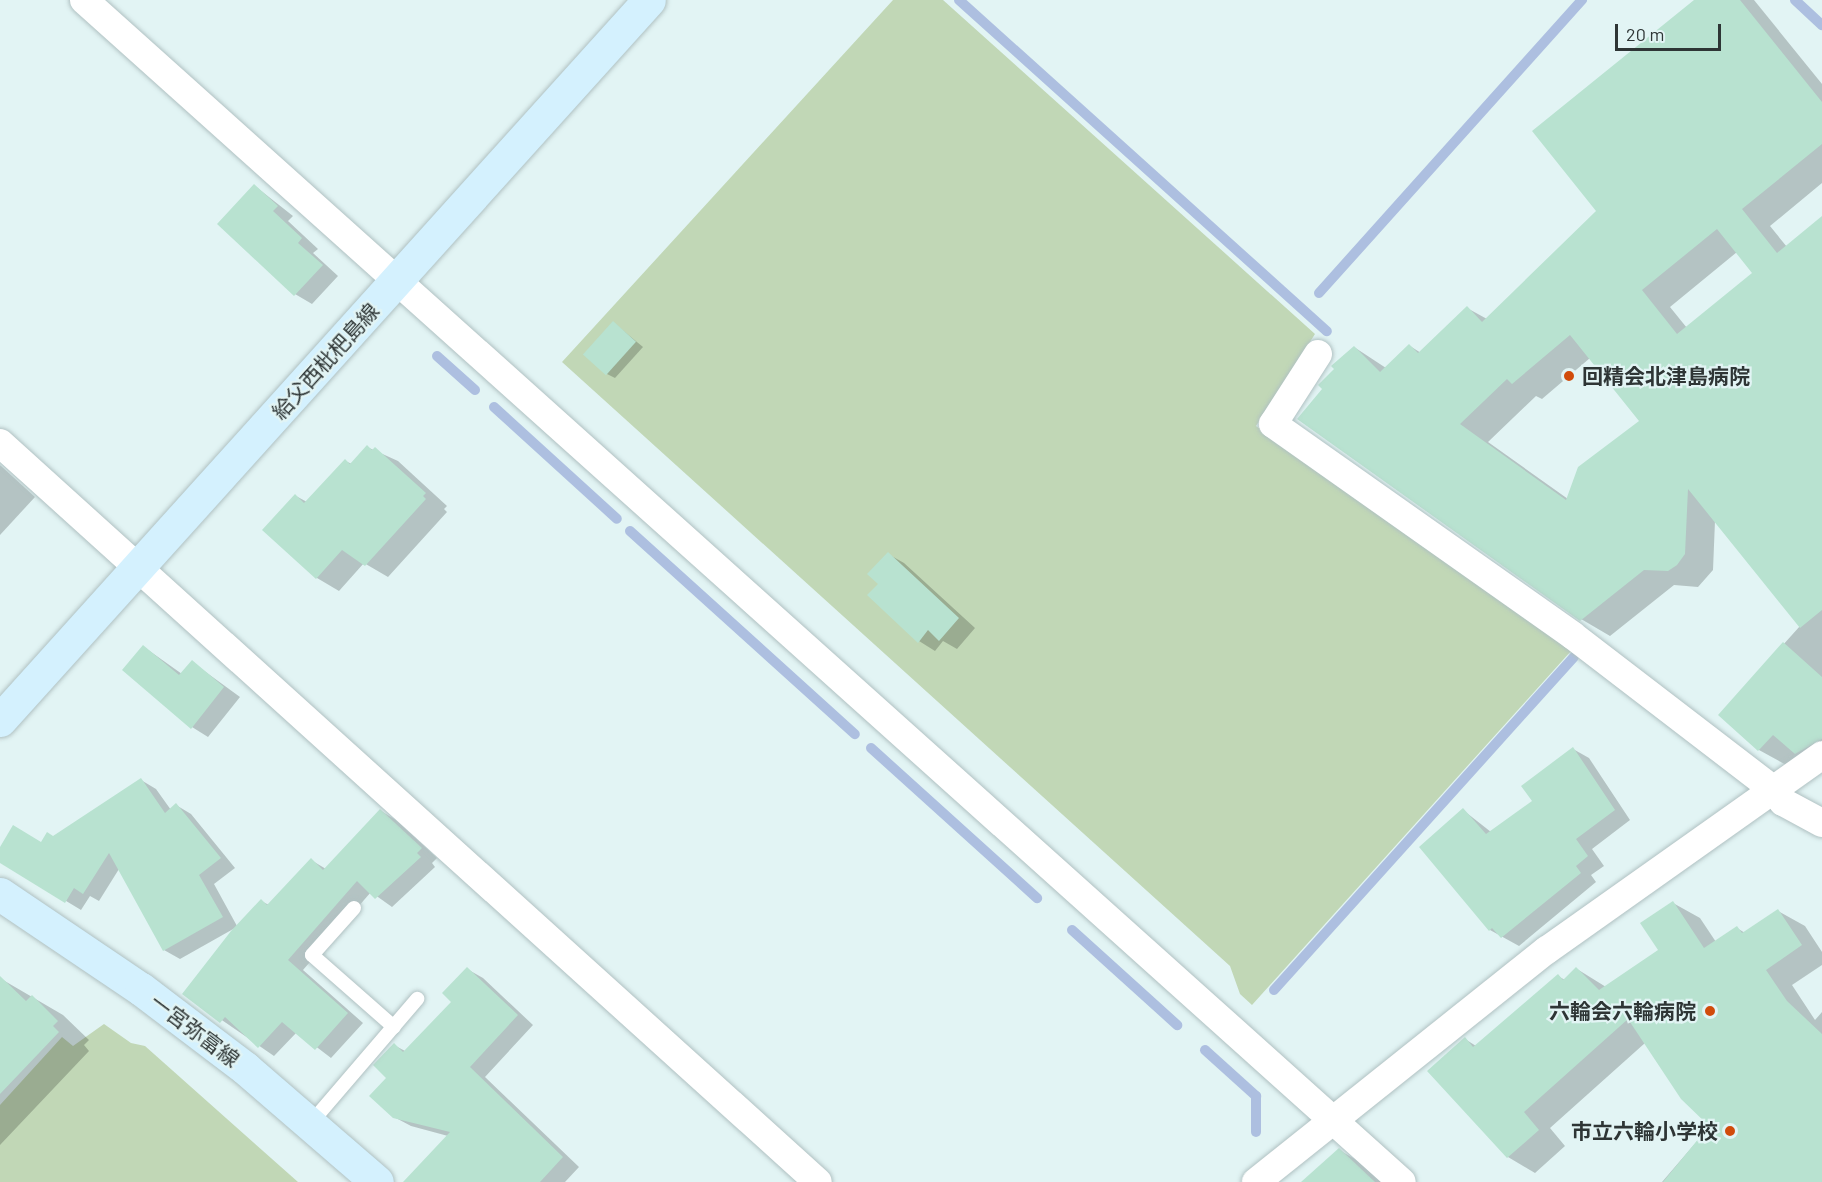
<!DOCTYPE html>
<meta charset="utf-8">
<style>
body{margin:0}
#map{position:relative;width:1822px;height:1182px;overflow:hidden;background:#e2f4f4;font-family:Barlow,"Noto Sans JP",sans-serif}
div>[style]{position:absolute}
.green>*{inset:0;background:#c1d7b6}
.shadow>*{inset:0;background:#0003}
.stream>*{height:10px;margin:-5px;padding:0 5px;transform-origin:5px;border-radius:5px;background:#adbfe0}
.building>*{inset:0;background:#b8e2d0;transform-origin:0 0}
.roads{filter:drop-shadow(0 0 2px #b0c1c2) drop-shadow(0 0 2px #b0c1c2)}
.service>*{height:14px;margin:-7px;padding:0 7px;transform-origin:7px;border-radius:7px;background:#fff}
.minor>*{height:28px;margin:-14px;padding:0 14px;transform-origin:14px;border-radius:14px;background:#fff}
.secondary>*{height:33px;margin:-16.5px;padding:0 16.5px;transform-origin:16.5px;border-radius:16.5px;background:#d4f1fe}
.dots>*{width:16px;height:16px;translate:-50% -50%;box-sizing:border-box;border:3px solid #e2f4f4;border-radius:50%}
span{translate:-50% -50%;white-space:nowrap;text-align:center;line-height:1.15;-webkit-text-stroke:4.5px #e2f4f4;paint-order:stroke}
.street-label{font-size:21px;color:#2e3535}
.poi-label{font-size:21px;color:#2e3535;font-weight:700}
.left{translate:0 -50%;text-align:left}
.right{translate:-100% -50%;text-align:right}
.scale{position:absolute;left:1615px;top:24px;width:106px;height:27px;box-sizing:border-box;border:3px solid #2e3535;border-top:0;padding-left:8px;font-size:18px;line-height:21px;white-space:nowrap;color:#2e3535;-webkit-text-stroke:4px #e2f4f4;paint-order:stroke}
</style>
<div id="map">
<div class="green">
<i style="clip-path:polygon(893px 0,943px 0,1315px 334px,1256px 426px,1571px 651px,1252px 1005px,1240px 994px,1230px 966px,562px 362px)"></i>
<i style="clip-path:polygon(104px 1024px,131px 1043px,145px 1046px,298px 1182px,0 1182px,0 1105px,62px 1037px,73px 1046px)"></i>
</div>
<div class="shadow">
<i style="clip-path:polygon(evenodd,1696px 0,1754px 0,1822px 84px,1822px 183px,1770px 226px,1787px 247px,1822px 218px,1822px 768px,1788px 766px,1759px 750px,1720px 715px,1800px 626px,1715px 521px,1713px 570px,1698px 587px,1674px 585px,1610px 636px,1581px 619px,1354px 347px,1386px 368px,1410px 346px,1421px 353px,1467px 308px,1487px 319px,1598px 211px,1696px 0,1737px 252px,1754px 273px,1687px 328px,1670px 307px,1737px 252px,1696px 0,1590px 358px,1641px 421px,1568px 499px,1488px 442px,1536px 396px,1542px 399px,1590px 358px)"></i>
<i style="clip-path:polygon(255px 186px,293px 216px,288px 221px,318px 249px,313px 253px,338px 276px,312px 304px,295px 294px)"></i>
<i style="clip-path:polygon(614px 323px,643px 347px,615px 378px,607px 374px)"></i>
<i style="clip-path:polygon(367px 447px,398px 461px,447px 506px,444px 509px,447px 512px,388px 577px,364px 563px,339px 591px,317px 578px,296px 496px,307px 502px,345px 461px,352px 464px)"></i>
<i style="clip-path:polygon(0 465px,35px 497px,0 535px)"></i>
<i style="clip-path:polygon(888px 554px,904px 563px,975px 628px,957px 649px,943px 641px,935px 651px,919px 641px,880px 584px)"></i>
<i style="clip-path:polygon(144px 647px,182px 674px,192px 662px,240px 697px,208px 737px,192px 727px)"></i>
<i style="clip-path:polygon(1573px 749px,1589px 758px,1630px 820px,1592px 849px,1604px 866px,1591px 875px,1596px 882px,1519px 946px,1490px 930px,1463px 810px,1491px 832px,1534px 802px)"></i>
<i style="clip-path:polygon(141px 780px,156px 789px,171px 810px,176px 805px,191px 814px,235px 868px,214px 884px,237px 926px,261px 901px,269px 905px,311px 860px,326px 869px,381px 811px,396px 820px,437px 858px,432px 863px,435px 867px,392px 907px,371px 892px,303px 970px,363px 1023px,331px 1058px,297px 1032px,274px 1056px,184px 994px,235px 928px,180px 959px,164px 950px,119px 869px,99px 901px,90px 896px,81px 910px,0 861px,0 850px,42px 844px)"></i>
<i style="clip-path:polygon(1673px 903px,1700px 918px,1716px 942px,1737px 928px,1745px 933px,1778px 911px,1805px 926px,1822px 952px,1822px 965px,1792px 985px,1815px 1020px,1822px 1012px,1822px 1182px,1662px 1182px,1711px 1125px,1645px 1043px,1550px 1128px,1565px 1146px,1535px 1173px,1508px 1157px,1429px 1071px,1465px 1039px,1476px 1046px,1558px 976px,1565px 980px,1577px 969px,1606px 987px,1660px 950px)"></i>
<i style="clip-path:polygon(467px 969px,483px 978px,533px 1025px,485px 1077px,579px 1167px,565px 1182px,430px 1182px,448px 1136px,411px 1126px,394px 1117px,388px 1077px,394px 1045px,405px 1051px,454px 1002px)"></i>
<i style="clip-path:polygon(3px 980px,63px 1015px,89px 1040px,84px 1045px,89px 1051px,0 1145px,0 984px)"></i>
<i style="clip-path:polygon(1339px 1150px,1369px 1167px,1386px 1182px,1328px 1182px)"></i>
</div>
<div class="stream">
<i style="left:959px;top:0;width:495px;rotate:42deg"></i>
<i style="left:1795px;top:0;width:37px;rotate:43deg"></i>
<i style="left:1319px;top:293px;width:394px;rotate:-48.1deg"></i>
<i style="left:437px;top:356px;width:51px;rotate:41.8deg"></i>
<i style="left:494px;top:407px;width:166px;rotate:42.3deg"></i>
<i style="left:630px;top:531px;width:303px;rotate:42.1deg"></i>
<i style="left:871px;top:748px;width:224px;rotate:42.1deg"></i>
<i style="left:1072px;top:930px;width:142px;rotate:42.1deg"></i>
<i style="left:1274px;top:990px;width:448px;rotate:-48deg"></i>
<i style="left:1205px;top:1050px;width:69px;rotate:42deg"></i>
<i style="left:1256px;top:1096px;width:36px;rotate:90deg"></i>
</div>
<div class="building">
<i style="clip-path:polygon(evenodd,1694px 0,1740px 0,1822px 102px,1822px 144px,1742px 209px,1777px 253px,1822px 216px,1822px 610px,1800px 628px,1688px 489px,1685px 554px,1677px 565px,1668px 571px,1644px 570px,1580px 621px,1297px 419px,1322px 389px,1318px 385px,1334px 369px,1331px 366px,1354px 346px,1380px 372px,1409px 344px,1418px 353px,1467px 306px,1482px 322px,1596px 211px,1532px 131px,1694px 0,1717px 229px,1752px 273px,1677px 334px,1642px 290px,1717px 229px,1694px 0,1570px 335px,1639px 421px,1578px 467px,1566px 500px,1460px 424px,1507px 379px,1512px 384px,1570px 335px)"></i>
<i style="clip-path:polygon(254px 184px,278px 206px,273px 211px,302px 238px,298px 243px,323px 265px,294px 296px,217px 224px)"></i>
<i style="left:613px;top:321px;width:31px;height:45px;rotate:42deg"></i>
<i style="clip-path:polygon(367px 445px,372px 450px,375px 447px,426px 493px,423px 496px,426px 499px,365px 566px,342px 550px,316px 579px,262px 530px,295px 494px,304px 503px,345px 459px,350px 464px)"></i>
<i style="clip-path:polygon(888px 552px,959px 618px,939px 641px,928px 630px,918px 643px,867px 595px,878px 584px,867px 574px)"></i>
<i style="clip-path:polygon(1783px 642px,1822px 677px,1822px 739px,1795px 754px,1773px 735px,1758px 751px,1718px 715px)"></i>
<i style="clip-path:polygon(143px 645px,179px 675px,192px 660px,224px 687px,191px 729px,122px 670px)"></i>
<i style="clip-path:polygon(1573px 747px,1615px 810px,1576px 839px,1588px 856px,1576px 866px,1581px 873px,1501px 938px,1492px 928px,1489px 931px,1419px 847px,1463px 808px,1486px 834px,1532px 801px,1521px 786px)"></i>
<i style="clip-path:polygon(141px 778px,165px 813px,176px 803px,221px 858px,199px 875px,223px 917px,163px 951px,109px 853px,83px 894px,74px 888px,65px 903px,0 863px,0 847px,13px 825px,41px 842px,47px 832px,53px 836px)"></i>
<i style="clip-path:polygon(380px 809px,422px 848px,417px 853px,421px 857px,375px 899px,357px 881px,288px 960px,348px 1013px,315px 1050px,282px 1022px,258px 1048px,225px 1017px,220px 1023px,182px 994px,231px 931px,261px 899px,267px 905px,311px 858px,323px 870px)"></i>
<i style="clip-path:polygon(1673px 901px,1704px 948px,1737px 926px,1742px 933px,1778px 909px,1802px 945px,1766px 970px,1787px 1001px,1822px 1034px,1822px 1182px,1663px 1182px,1709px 1126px,1681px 1099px,1628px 1019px,1524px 1112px,1539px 1130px,1507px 1158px,1427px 1071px,1465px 1037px,1473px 1047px,1558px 974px,1563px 980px,1576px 967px,1599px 990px,1658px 950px,1640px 923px)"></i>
<i style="clip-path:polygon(467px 967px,518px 1015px,470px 1067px,563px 1157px,540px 1182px,403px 1182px,450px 1132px,393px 1118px,369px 1096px,386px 1078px,373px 1065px,394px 1043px,403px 1052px,451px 1002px,442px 993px)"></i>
<i style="clip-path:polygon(0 976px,26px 1001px,32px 995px,58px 1021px,53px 1026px,59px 1032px,0 1094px)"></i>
<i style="clip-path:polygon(1339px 1148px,1375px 1182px,1301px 1182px)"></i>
</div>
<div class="roads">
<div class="service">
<i style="left:354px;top:908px;width:63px;rotate:131.8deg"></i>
<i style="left:312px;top:955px;width:109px;rotate:41.3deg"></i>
<i style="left:310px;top:1124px;width:165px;rotate:-49.4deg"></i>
</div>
<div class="minor">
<i style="left:84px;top:0;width:1770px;rotate:41.89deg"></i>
<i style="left:1318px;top:354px;width:83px;rotate:122.7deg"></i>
<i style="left:1273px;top:424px;width:366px;rotate:35.2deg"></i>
<i style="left:1572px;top:635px;width:255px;rotate:37.5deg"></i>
<i style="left:1774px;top:790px;width:15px;rotate:53deg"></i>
<i style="left:1783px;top:802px;width:44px;rotate:28.3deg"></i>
<i style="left:0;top:443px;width:1102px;rotate:42.1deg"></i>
<i style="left:1256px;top:1182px;width:372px;rotate:-38.6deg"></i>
<i style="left:1547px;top:950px;width:337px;rotate:-35.3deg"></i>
</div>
<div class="secondary">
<i style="left:0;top:720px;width:969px;rotate:-47.97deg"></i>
<i style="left:0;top:894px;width:170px;rotate:34deg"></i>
<i style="left:141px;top:989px;width:131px;rotate:37.2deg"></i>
<i style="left:245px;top:1068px;width:174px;rotate:40.8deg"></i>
</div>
</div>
<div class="dots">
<i style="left:1569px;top:376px;background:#d14c0b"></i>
<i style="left:1710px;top:1011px;background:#d14c0b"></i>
<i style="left:1730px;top:1131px;background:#d14c0b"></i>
</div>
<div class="street-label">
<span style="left:325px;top:361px;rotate:-48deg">給父西枇杷島線</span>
<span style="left:195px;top:1030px;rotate:37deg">一宮弥富線</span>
</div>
<div class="poi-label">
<span class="left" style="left:1582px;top:376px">回精会北津島病院</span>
<span class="right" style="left:1696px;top:1011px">六輪会六輪病院</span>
<span class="right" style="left:1718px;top:1131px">市立六輪小学校</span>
</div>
<div class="scale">20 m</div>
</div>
